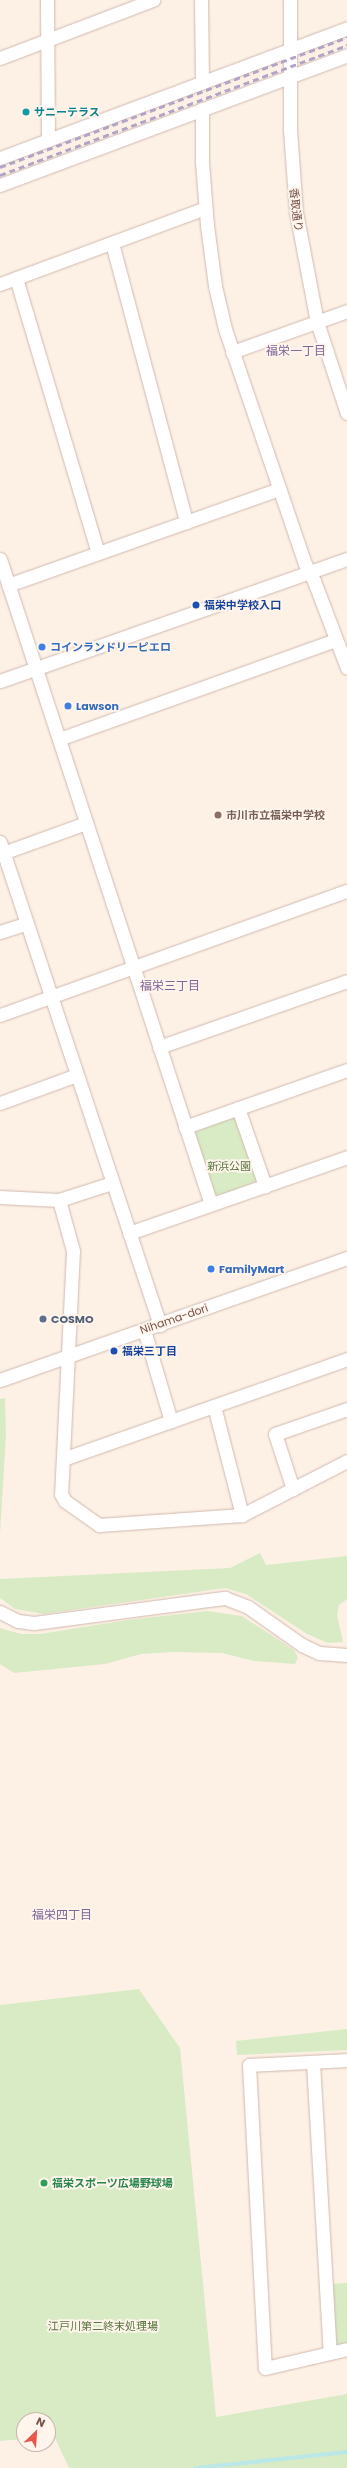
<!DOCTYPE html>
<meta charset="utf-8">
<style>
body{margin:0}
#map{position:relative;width:347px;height:2468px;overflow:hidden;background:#fdf1e6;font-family:Poppins,"Noto Sans JP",sans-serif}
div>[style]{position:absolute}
.green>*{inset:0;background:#d9ebc4}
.stream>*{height:3.5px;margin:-1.75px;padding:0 1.75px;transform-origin:1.75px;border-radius:1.75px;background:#bae7e7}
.roads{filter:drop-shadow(0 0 1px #d1b9ae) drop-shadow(0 0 1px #d1b9ae)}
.minor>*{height:13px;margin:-6.5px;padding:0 6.5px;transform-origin:6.5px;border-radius:6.5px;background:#fff}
.rail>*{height:3px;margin-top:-1.5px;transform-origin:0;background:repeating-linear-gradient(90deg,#b2a4c7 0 6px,transparent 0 10px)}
.dots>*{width:11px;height:11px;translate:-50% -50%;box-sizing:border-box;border:2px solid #fff5ed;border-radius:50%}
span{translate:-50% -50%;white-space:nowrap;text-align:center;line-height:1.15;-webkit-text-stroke:3.5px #fff5ed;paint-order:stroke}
.culture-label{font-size:11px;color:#0d838f;font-weight:700}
.left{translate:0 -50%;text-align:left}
.street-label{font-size:11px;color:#77544a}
.transit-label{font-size:11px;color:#164399;font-weight:700}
.shop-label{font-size:11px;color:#366cbe;font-weight:700}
.education-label{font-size:11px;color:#785e54;font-weight:700}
.park-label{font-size:11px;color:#58773f}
.service-label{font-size:11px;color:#4e5e75;font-weight:700}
.leisure-label{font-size:11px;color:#27864d;font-weight:700}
.neighbourhood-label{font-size:12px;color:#81669a}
.north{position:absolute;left:16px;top:2412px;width:40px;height:40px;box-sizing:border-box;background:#fff5ed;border:1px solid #c9b5ac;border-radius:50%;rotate:25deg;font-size:11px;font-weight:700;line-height:16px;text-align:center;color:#77544a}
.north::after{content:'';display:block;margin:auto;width:14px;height:18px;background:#e8574a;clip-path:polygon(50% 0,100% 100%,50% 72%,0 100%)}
</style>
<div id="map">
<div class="green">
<i style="clip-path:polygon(233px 1116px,237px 1118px,258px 1177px,255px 1182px,219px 1196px,214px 1193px,195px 1134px,198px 1128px)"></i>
<i style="clip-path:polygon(5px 1398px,6px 1435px,0 1535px,0 1399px)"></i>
<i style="clip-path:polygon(260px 1553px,266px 1565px,347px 1556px,347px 1599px,339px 1605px,337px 1615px,343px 1642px,328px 1643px,307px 1634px,246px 1594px,225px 1588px,44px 1614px,15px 1609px,0 1598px,0 1579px,230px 1568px)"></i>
<i style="clip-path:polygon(207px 1611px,242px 1616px,294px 1650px,298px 1658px,295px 1664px,254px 1661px,222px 1653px,174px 1652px,141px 1654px,105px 1664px,14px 1673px,0 1664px,0 1628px,21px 1634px,40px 1634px,128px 1620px)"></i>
<i style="clip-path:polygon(139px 1989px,180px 2048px,216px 2417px,347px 2394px,347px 2468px,69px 2468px,54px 2436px,48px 2436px,48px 2420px,24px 2420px,24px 2439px,0 2441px,0 2005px)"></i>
<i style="clip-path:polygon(347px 2029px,347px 2050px,237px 2055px,236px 2041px)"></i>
<i style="clip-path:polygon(347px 2283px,347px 2345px,340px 2346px,333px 2342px,328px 2284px)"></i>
</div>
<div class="stream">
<i style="left:196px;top:2468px;width:152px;rotate:-6deg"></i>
</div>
<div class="roads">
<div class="minor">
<i style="left:47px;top:0;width:140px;rotate:89.6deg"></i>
<i style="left:201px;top:0;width:82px;rotate:89.3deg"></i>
<i style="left:290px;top:0;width:130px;rotate:90deg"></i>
<i style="left:290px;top:130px;width:82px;rotate:85.8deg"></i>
<i style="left:296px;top:212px;width:112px;rotate:79.2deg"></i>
<i style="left:317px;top:322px;width:96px;rotate:71.8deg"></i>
<i style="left:0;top:58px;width:164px;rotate:-20.8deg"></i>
<i style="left:202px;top:109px;width:53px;rotate:90deg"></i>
<i style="left:202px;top:162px;width:63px;rotate:85.5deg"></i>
<i style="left:207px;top:225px;width:62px;rotate:82.5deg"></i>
<i style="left:215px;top:286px;width:44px;rotate:76.9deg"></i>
<i style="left:225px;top:329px;width:248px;rotate:71.2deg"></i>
<i style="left:305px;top:564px;width:19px;rotate:62deg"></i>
<i style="left:314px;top:581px;width:93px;rotate:69.2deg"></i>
<i style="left:0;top:158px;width:371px;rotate:-20.5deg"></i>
<i style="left:0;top:185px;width:371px;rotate:-20.5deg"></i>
<i style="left:112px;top:243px;width:289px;rotate:75.1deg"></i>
<i style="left:16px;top:278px;width:287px;rotate:73.4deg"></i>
<i style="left:0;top:284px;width:219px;rotate:-20.3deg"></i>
<i style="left:232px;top:352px;width:122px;rotate:-19.6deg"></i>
<i style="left:0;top:559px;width:679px;rotate:71.89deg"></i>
<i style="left:8px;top:585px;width:288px;rotate:-19.5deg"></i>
<i style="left:0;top:681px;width:368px;rotate:-19.4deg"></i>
<i style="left:59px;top:739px;width:294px;rotate:-19.7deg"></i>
<i style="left:0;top:842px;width:509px;rotate:71.67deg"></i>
<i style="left:0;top:854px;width:91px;rotate:-19.8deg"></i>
<i style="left:0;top:932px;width:28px;rotate:-18deg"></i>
<i style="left:0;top:1015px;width:368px;rotate:-19.7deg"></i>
<i style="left:159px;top:1047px;width:199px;rotate:-19.3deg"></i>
<i style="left:0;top:1103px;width:82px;rotate:-20deg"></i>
<i style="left:238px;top:1108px;width:83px;rotate:70.9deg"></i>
<i style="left:185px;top:1127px;width:172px;rotate:-19.4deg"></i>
<i style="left:0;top:1197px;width:59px;rotate:2.9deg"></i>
<i style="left:59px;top:1200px;width:56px;rotate:-17.8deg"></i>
<i style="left:59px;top:1200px;width:53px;rotate:74.6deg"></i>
<i style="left:73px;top:1251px;width:243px;rotate:92.8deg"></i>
<i style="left:61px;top:1494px;width:8px;rotate:60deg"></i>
<i style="left:65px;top:1501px;width:42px;rotate:35.2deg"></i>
<i style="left:99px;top:1525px;width:143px;rotate:-4deg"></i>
<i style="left:242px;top:1515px;width:118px;rotate:-27.2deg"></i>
<i style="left:129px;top:1233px;width:231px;rotate:-19.2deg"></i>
<i style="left:144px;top:1330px;width:95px;rotate:73.5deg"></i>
<i style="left:0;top:1380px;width:368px;rotate:-19.4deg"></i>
<i style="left:214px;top:1406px;width:113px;rotate:75.6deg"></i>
<i style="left:63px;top:1459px;width:301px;rotate:-19.4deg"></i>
<i style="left:293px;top:1489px;width:58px;rotate:-108.1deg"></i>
<i style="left:275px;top:1434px;width:76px;rotate:-19.1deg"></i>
<i style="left:0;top:1612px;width:20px;rotate:27deg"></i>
<i style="left:18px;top:1621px;width:16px;rotate:7deg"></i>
<i style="left:34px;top:1623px;width:193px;rotate:-7.5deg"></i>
<i style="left:225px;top:1598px;width:25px;rotate:21deg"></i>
<i style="left:248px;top:1607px;width:66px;rotate:35.1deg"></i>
<i style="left:302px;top:1645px;width:19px;rotate:25deg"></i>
<i style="left:319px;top:1653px;width:28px;rotate:4deg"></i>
<i style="left:347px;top:2060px;width:98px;rotate:177.1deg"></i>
<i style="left:249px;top:2065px;width:303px;rotate:87deg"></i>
<i style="left:265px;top:2368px;width:84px;rotate:-13deg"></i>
<i style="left:313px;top:2062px;width:291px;rotate:86.7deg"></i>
</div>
</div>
<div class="rail">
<i style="left:0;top:167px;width:371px;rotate:-20.5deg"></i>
<i style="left:0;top:175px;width:371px;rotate:-20.5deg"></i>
</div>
<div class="dots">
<i style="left:26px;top:112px;background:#0f9aa8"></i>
<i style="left:196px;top:605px;background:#1a4fb4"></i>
<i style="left:42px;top:647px;background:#3f7fe0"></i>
<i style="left:68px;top:706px;background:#3f7fe0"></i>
<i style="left:218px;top:815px;background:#8d6e63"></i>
<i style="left:211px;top:1269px;background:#3f7fe0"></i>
<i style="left:43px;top:1319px;background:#5c6f8a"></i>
<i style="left:114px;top:1351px;background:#1a4fb4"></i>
<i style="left:44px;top:2183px;background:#2e9e5b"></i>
</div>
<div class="culture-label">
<span class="left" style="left:34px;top:112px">サニーテラス</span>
</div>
<div class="street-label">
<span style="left:296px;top:210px;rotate:83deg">香取通り</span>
<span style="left:174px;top:1319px;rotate:-19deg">Nihama-dori</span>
</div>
<div class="transit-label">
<span class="left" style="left:204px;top:605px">福栄中学校入口</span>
<span class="left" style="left:122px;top:1351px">福栄三丁目</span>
</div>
<div class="shop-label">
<span class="left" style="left:50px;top:647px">コインランドリーピエロ</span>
<span class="left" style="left:76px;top:706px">Lawson</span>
<span class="left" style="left:219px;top:1269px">FamilyMart</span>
</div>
<div class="education-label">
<span class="left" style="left:226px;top:815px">市川市立福栄中学校</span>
</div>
<div class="park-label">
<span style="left:229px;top:1166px">新浜公園</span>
<span style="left:103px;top:2326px">江戸川第二終末処理場</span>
</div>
<div class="service-label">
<span class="left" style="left:51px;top:1319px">COSMO</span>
</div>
<div class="leisure-label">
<span class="left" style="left:52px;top:2183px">福栄スポーツ広場野球場</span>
</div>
<div class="neighbourhood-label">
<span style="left:296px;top:351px">福栄一丁目</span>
<span style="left:170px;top:986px">福栄三丁目</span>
<span style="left:62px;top:1915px">福栄四丁目</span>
</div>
<div class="north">N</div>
</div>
